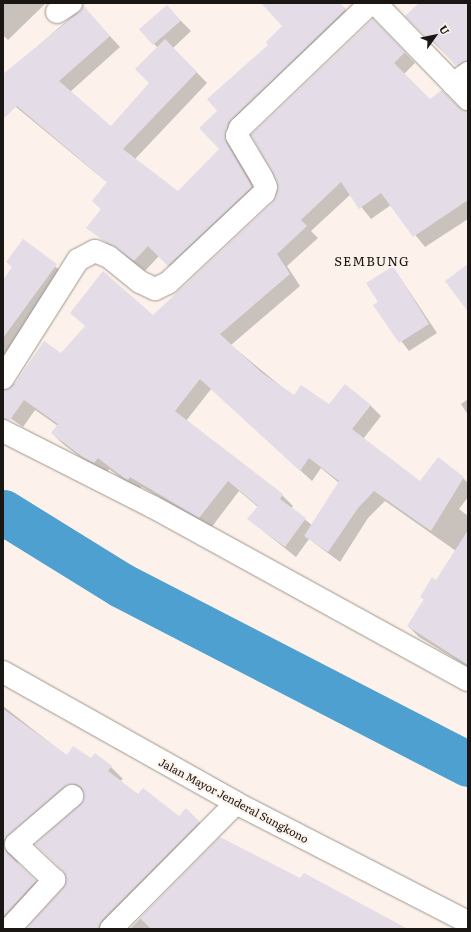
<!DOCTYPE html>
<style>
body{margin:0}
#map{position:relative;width:471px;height:932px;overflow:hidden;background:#fcf2eb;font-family:Literata,serif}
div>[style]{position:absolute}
.shadow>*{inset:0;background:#0003}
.river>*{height:45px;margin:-22.5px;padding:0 22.5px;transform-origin:22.5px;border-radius:22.5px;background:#4ea0d1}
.building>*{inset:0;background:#e4dde7;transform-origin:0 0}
.roads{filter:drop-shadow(0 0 1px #9e958e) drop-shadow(0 0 1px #9e958e)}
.street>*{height:22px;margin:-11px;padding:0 11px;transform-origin:11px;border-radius:11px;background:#fff}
.secondary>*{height:22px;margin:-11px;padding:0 11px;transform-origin:11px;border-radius:11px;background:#fff}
span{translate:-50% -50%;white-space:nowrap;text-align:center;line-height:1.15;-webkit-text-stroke:4px #fcf2eb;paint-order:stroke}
.street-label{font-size:11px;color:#191613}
.quarter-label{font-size:13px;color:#191613;letter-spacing:1px}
.frame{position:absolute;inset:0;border:4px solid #191613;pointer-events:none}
.north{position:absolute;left:415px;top:16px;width:40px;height:40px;-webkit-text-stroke:3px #fcf2eb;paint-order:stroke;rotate:57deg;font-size:11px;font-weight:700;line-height:16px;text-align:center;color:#191613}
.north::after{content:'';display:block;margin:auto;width:14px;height:18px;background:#191613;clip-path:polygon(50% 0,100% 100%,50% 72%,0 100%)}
</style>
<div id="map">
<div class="shadow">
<i style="clip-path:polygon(3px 3px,46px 3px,8px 40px,3px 35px)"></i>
<i style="clip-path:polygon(276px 3px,339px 3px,356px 21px,239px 134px,263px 198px,179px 276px,159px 256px,145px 271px,87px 228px,102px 210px,93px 201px,108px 183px,16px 107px,3px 93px,3px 76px,83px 7px,120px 47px,70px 92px,111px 127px,150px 83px,158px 48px,142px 31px,177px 17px,191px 31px,173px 48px,207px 83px,135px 159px,178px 192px,221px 149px,219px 111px,284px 26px)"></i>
<i style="clip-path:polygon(421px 3px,468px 3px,468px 76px,406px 16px)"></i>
<i style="clip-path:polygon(evenodd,373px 20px,415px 63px,404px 74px,430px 100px,442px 91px,464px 112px,468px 111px,468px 219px,425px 247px,391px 205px,371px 219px,351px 194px,311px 231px,318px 238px,287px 266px,300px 286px,231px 345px,294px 397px,329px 406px,370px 405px,381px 416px,363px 439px,420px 483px,463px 478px,468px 483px,468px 497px,459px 509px,468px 516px,468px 667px,419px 637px,408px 626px,425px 600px,421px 597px,437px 581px,456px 551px,385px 501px,368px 518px,340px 562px,309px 539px,296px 557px,248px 519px,258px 507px,239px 491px,211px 528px,142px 487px,136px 489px,109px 469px,106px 474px,96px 469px,63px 444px,52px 433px,58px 426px,35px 410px,23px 427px,3px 413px,3px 391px,62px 354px,153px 316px,273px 203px,373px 20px,211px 389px,312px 481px,321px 468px,339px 483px,312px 525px,291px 509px,293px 506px,282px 495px,186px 421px,211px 389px)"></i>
<i style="clip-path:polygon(23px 240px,68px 277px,3px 367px,3px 282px,13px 267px)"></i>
<i style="clip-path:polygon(393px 267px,437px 333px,409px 351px,374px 306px,380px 302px)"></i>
<i style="clip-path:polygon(468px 399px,468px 415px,461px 404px)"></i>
<i style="clip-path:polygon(3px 706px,67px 756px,111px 767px,123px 779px,120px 781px,139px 796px,179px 818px,199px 822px,211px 834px,117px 929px,27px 929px,64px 889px,85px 800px,82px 795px,16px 852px,18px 865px,48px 893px,3px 929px)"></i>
<i style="clip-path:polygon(220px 838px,397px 929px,130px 929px)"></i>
</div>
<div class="river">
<i style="left:3px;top:512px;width:139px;rotate:31.7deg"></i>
<i style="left:121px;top:585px;width:390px;rotate:27.3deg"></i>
</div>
<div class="building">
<i style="clip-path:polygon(261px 3px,340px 3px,346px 9px,228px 123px,226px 142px,252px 187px,168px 266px,148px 246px,134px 261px,86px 228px,101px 209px,92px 201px,107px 182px,17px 106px,3px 119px,3px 74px,78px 13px,83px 5px,110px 36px,59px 81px,111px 126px,149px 83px,135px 69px,165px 39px,197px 72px,123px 149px,178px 191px,219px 149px,199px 128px,217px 111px,207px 99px,268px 45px,266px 42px,282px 26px)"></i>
<i style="clip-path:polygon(419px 3px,468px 3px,468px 61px,456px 66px,432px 39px,430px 41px,405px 16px)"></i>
<i style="left:167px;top:5px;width:21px;height:37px;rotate:49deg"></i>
<i style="clip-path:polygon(373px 19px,405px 52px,394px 63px,430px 99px,442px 90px,459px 108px,468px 111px,468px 200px,413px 237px,381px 193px,359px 209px,341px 182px,301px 220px,307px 226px,277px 254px,290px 274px,220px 334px,262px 373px,294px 395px,301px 385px,329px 404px,345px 384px,371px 405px,352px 429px,420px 481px,438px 457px,464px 477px,431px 531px,374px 491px,358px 508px,328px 552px,304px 536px,339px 481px,309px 458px,300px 471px,200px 379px,175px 411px,283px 494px,280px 499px,306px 518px,285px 547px,247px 519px,258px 506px,228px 481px,199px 518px,130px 477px,128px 480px,124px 478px,98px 458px,94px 463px,84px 458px,51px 433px,58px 424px,24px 400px,10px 420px,3px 419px,3px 390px,14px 385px,44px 341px,61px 353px,85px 326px,70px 313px,103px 271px,153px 315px,273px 202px,277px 182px,251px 135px)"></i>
<i style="clip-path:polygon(23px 239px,57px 264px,3px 338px,3px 280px,12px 267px,6px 262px)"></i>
<i style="clip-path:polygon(468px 264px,468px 312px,445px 281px)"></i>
<i style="clip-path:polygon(393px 266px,429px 324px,399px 343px,373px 305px,378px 302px,366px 283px)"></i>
<i style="clip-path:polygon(468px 530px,468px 665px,407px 626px,424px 599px,420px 597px,432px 577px,436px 580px)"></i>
<i style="clip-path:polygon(3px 709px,67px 755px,73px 746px,91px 758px,95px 753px,112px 766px,108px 771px,138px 794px,143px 788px,179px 816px,186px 808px,200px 822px,102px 920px,98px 929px,26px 929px,66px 883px,63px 871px,35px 844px,84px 800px,82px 788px,76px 784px,64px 787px,4px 840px,7px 853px,36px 881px,3px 917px)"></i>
<i style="clip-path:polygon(220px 837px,300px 878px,304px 873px,408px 929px,151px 929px,140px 918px)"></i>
</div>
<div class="roads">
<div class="street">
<i style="left:375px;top:3px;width:134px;rotate:45.9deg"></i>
<i style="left:57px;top:12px;width:17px;rotate:-33deg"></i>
<i style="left:453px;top:84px;width:19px;rotate:-36deg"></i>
<i style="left:3px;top:378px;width:140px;rotate:-57.6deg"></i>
<i style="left:78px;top:260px;width:19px;rotate:-28deg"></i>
<i style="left:95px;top:251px;width:15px;rotate:23deg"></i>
<i style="left:109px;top:257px;width:40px;rotate:39deg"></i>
<i style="left:140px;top:282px;width:17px;rotate:25deg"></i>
<i style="left:155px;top:289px;width:14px;rotate:-25deg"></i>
<i style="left:168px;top:283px;width:132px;rotate:-43.2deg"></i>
<i style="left:264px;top:193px;width:6px;rotate:-72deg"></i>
<i style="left:266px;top:187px;width:10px;rotate:-114deg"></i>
<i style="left:262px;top:178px;width:49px;rotate:-120.8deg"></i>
<i style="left:237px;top:136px;width:9px;rotate:-69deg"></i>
<i style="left:240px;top:128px;width:181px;rotate:-43.7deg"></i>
<i style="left:3px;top:431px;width:168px;rotate:26.9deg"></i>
<i style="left:153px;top:507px;width:359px;rotate:28.8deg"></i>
<i style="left:9px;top:929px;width:67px;rotate:-47.4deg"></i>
<i style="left:54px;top:880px;width:52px;rotate:-136.5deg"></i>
<i style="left:16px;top:844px;width:74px;rotate:-40.6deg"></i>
<i style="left:111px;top:929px;width:177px;rotate:-45.2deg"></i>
</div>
<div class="secondary">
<i style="left:3px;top:672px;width:267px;rotate:29.3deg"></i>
<i style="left:236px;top:803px;width:261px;rotate:27.2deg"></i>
</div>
</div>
<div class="street-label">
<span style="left:234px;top:800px;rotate:28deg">Jalan Mayor Jenderal Sungkono</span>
</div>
<div class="quarter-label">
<span style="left:372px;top:261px">SEMBUNG</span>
</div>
<div class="frame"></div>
<div class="north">U</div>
</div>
